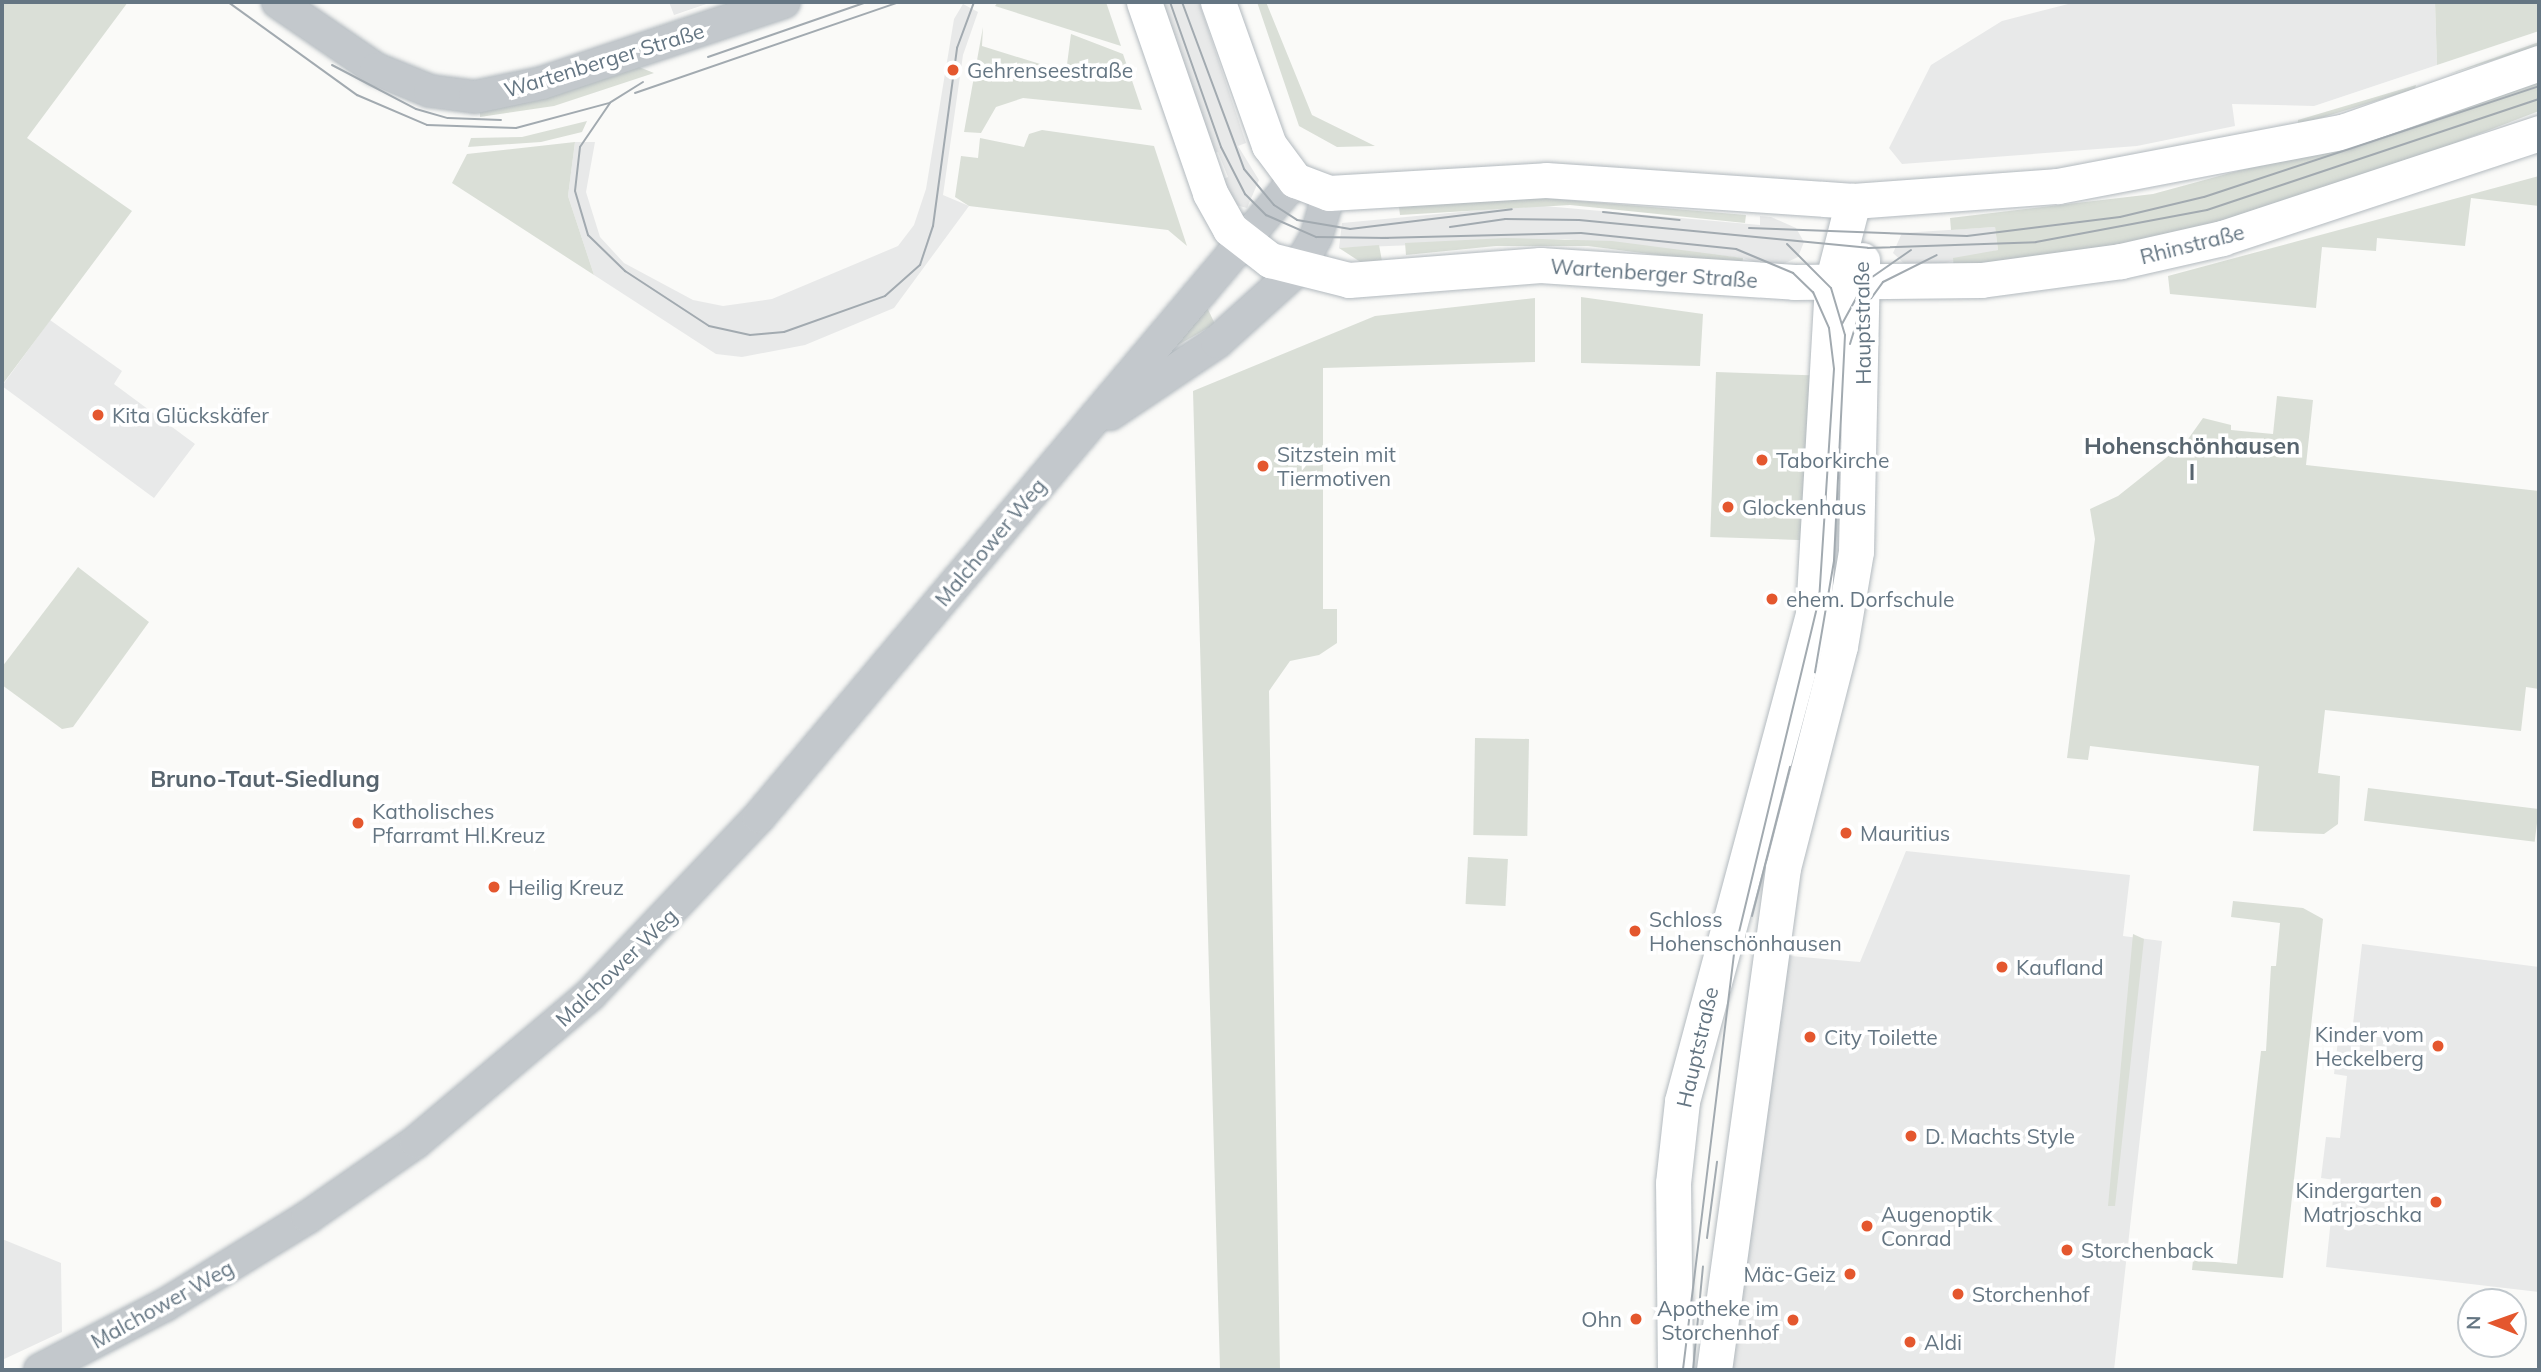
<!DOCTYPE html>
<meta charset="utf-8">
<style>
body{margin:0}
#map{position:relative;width:2541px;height:1372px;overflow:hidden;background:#fafaf8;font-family:Mulish,sans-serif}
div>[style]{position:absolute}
.built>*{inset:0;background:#e8e9e9}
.green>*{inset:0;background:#dadfd7;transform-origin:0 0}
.roads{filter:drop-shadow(0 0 2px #b3babf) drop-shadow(0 0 2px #b3babf)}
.tertiary>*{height:32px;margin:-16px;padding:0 16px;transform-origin:16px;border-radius:16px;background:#c3c8cc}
.secondary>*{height:35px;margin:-17.5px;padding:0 17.5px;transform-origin:17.5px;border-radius:17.5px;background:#fff}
.tram>*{height:2px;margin:-1px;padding:0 1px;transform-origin:1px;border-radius:1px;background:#a2aab0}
.dots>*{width:19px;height:19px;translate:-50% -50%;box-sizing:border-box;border:4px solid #fff;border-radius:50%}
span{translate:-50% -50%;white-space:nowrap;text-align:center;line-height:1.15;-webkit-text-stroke:7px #fff;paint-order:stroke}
.street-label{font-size:21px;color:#657683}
.poi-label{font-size:21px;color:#657683}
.left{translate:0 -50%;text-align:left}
.right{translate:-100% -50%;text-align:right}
.neighbourhood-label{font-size:23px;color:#57646e;font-weight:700}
.frame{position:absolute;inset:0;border:4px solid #657683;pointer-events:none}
.north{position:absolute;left:2457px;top:1288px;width:70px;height:70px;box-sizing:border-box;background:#fff;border:2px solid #c1c8cd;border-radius:50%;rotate:271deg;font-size:19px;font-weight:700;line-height:28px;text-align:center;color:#657683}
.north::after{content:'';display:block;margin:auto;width:24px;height:32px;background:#e4572e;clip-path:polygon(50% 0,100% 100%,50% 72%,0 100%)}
</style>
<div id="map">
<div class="built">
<i style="clip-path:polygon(669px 2px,712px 2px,674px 15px)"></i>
<i style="clip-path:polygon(1163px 2px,1199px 2px,1246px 143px,1238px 146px,1259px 180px,1247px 208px,1232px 204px,1221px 180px,1228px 177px,1218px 152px,1213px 153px)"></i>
<i style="clip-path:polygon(2076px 2px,2435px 2px,2437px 65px,2314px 106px,2232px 104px,2235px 126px,2137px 146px,1902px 164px,1889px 148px,1931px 65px,2002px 21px)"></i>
<i style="clip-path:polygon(963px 4px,978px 12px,963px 55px,943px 195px,969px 206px,894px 308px,805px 345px,742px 357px,716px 354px,594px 275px,568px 196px,575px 142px,595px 142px,586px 192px,600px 237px,624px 263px,693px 300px,723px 306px,772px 299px,898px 246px,914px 225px,926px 189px,954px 19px)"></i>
<i style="clip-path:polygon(1533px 205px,1760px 225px,1760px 216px,1771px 217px,1796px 228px,1804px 242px,1798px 257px,1774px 268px,1743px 258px,1565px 239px,1339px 248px,1342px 223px)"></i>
<i style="clip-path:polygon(1995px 227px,1998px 250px,1912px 271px,1893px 253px,1902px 233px)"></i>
<i style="clip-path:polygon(50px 320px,122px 371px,114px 384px,195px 444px,154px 498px,2px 386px)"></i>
<i style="clip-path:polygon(1906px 851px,2130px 875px,2123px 936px,2162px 941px,2114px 1370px,1727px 1370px,1779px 955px,1860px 962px)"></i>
<i style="clip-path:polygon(2362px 944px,2539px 967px,2539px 1292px,2326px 1267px,2335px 1180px,2321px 1178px,2326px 1137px,2340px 1138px,2347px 1076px,2334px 1074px,2339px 1032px,2352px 1033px)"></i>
<i style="clip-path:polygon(2px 1239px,61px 1263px,62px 1332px,2px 1360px)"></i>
</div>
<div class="green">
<i style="clip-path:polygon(2px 2px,128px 2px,27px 138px,132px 211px,2px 385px)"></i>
<i style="clip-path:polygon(998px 2px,1106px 2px,1121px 46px,995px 6px)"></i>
<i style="clip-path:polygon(1257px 2px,1266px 2px,1312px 115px,1375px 146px,1337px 147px,1299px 126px)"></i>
<i style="clip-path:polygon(2435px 2px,2539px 2px,2539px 31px,2437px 65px)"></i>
<i style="clip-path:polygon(983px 27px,982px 46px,1066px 72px,1071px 34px,1123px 54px,1142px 110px,1023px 98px,996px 107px,981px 133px,964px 132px)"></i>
<i style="clip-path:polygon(2539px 42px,2539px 46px,2446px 75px)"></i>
<i style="clip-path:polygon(639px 67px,654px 73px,554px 106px,480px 117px,480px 110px,535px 101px)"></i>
<i style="clip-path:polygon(2539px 76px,2539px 111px,2385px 170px,2185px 234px,1954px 270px,1953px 258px,1998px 250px,1995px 227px,1951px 230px,1950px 218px,2153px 194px,2293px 156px)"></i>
<i style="clip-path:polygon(2416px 85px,2415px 89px,2298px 125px,2298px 120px)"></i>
<i style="clip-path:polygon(587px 121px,582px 132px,541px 142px,468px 147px,471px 138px,522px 137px)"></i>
<i style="clip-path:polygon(1042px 130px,1154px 146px,1187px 246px,1168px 230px,969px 206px,955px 197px,961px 156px,978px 158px,980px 138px,1024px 147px,1029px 134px)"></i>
<i style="clip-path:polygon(575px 142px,568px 196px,594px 275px,452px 183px,467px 154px)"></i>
<i style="clip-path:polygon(2539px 176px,2539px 206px,2471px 198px,2465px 246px,2377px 238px,2376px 251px,2322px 247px,2316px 308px,2170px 294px,2168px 276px)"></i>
<i style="clip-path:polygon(1533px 197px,1746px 215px,1745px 223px,1570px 205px,1400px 215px,1399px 207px)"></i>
<i style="clip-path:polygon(1506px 238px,1612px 241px,1743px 258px,1742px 266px,1588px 246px,1496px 246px,1406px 255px,1405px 243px)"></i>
<i style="clip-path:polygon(1379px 245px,1382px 261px,1362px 263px,1339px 248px)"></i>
<i style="clip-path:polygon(1202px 297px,1215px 324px,1178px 345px,1175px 342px)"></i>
<i style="clip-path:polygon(1581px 297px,1703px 314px,1700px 366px,1581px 363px)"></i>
<i style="clip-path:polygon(1535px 298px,1535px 362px,1323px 368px,1323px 609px,1337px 609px,1337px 643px,1319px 655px,1290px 661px,1269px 691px,1280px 1370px,1220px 1370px,1193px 391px,1375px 316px)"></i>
<i style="left:1716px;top:372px;width:94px;height:165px;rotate:2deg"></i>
<i style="clip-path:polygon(2277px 396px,2313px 400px,2306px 465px,2539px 491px,2539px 689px,2526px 687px,2521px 731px,2325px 710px,2318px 773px,2340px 776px,2338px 824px,2324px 834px,2253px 831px,2259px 766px,2090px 746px,2088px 760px,2067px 758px,2095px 539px,2090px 509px,2118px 496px,2186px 442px,2203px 418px,2231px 425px,2231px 430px,2273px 434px)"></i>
<i style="clip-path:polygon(78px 567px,149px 622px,73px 727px,62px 729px,2px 685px,2px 667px)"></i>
<i style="left:1475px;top:738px;width:54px;height:97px;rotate:1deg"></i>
<i style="left:2368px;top:788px;width:172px;height:33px;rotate:7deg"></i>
<i style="left:1468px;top:857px;width:40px;height:47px;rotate:3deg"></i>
<i style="clip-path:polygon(2233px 901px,2303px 908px,2323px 919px,2283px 1278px,2192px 1270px,2193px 1260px,2237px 1264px,2261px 1051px,2266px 1051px,2271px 966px,2276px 966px,2280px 923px,2231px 917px)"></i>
<i style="clip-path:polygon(2133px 934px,2144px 939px,2115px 1206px,2108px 1206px)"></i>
</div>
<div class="roads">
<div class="tertiary">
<i style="left:278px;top:2px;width:119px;rotate:34.4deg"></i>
<i style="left:376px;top:69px;width:58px;rotate:22.2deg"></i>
<i style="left:430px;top:91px;width:45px;rotate:7.6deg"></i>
<i style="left:475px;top:97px;width:68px;rotate:-11.8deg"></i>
<i style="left:542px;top:83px;width:255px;rotate:-18.5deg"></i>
<i style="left:1110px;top:414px;width:129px;rotate:-33.9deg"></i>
<i style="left:1217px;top:342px;width:108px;rotate:-42deg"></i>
<i style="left:1297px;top:270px;width:38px;rotate:-60deg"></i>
<i style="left:1316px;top:237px;width:46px;rotate:-73.5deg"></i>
<i style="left:40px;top:1370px;width:141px;rotate:-27.5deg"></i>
<i style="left:165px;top:1305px;width:168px;rotate:-31.6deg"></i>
<i style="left:308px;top:1217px;width:131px;rotate:-34.8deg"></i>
<i style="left:416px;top:1142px;width:228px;rotate:-40.2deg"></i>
<i style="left:590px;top:995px;width:245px;rotate:-46.5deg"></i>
<i style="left:759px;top:817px;width:833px;rotate:-49.92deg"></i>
</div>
<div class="secondary">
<i style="left:1144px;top:2px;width:202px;rotate:70.9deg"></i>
<i style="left:1210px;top:193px;width:41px;rotate:60.9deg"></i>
<i style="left:1230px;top:229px;width:51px;rotate:37.8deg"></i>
<i style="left:1270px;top:260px;width:81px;rotate:14.2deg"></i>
<i style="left:1349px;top:280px;width:192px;rotate:-4.5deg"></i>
<i style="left:1540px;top:265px;width:255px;rotate:3.8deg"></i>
<i style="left:1794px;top:282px;width:187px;rotate:-0.6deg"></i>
<i style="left:1981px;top:280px;width:141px;rotate:-7.7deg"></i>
<i style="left:2121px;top:261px;width:104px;rotate:-12.8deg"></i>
<i style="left:2222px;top:238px;width:334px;rotate:-18.3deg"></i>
<i style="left:1218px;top:2px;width:152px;rotate:70.4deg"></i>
<i style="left:1269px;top:145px;width:44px;rotate:53.4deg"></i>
<i style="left:1295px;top:180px;width:36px;rotate:21deg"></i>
<i style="left:1329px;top:193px;width:217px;rotate:-3.4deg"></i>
<i style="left:1546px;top:180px;width:308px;rotate:3.9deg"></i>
<i style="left:1853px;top:201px;width:206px;rotate:-4.2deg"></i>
<i style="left:2058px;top:186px;width:292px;rotate:-10.8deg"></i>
<i style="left:2345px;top:131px;width:206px;rotate:-19.3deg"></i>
<i style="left:1675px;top:1370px;width:187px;rotate:-90.6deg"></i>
<i style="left:1673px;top:1183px;width:82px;rotate:-83.7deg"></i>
<i style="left:1682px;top:1101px;width:504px;rotate:-74.94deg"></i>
<i style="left:1813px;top:614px;width:332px;rotate:-86.7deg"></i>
<i style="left:1832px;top:283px;width:85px;rotate:-75.6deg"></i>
<i style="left:1714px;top:1370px;width:507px;rotate:-82.17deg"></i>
<i style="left:1783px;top:868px;width:229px;rotate:-75.6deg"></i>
<i style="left:1840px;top:646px;width:96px;rotate:-80.4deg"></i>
<i style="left:1856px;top:551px;width:291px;rotate:-88.8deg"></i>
</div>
</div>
<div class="tram">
<i style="left:228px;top:2px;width:159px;rotate:35.8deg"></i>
<i style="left:357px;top:95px;width:76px;rotate:23.2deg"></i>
<i style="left:427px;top:125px;width:89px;rotate:1.9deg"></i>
<i style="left:516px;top:128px;width:96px;rotate:-15deg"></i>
<i style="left:1170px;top:2px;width:154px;rotate:70.6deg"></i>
<i style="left:1221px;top:147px;width:53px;rotate:62.9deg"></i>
<i style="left:1245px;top:194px;width:30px;rotate:45deg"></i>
<i style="left:1266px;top:215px;width:55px;rotate:23.7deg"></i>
<i style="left:1316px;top:237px;width:72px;rotate:0.8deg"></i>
<i style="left:1182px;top:2px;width:178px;rotate:69.6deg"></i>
<i style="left:1244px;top:169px;width:47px;rotate:50.2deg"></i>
<i style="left:1274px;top:205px;width:27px;rotate:33deg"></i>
<i style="left:1297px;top:220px;width:54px;rotate:9.6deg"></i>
<i style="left:1350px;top:229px;width:163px;rotate:-7deg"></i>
<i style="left:708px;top:57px;width:168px;rotate:-19.1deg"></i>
<i style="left:332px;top:65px;width:95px;rotate:27.6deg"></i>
<i style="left:416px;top:109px;width:33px;rotate:16deg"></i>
<i style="left:448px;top:118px;width:53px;rotate:2.2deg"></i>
<i style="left:643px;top:82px;width:39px;rotate:148deg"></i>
<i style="left:610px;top:103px;width:53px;rotate:124.3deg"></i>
<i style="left:580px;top:147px;width:44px;rotate:96.5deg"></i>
<i style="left:575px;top:191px;width:46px;rotate:73.5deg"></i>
<i style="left:588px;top:235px;width:52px;rotate:44.2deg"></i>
<i style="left:625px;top:271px;width:100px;rotate:33.2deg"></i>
<i style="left:709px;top:326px;width:42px;rotate:12.4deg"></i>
<i style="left:750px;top:335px;width:34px;rotate:-5deg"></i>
<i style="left:784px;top:332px;width:107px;rotate:-19.6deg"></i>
<i style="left:885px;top:296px;width:47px;rotate:-41.5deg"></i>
<i style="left:920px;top:265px;width:41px;rotate:-71.6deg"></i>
<i style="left:933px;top:226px;width:180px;rotate:-82.3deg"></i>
<i style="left:957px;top:48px;width:49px;rotate:-69.7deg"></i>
<i style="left:635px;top:93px;width:280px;rotate:-19deg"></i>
<i style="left:1603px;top:212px;width:77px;rotate:5.9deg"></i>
<i style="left:1450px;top:227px;width:56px;rotate:-8.3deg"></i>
<i style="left:1505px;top:219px;width:74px;rotate:0.8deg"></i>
<i style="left:1579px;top:220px;width:290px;rotate:5.5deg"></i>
<i style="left:1868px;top:248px;width:168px;rotate:-2deg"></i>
<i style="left:2036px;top:242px;width:174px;rotate:-10.6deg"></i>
<i style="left:2207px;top:210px;width:350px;rotate:-18.5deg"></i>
<i style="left:1749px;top:228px;width:218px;rotate:2.1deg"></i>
<i style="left:1967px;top:236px;width:154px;rotate:-7.1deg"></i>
<i style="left:2120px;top:217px;width:86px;rotate:-13.4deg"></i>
<i style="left:2204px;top:197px;width:353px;rotate:-18.3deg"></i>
<i style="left:1381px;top:238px;width:200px;rotate:-1.4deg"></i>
<i style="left:1581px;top:233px;width:156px;rotate:5.9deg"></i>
<i style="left:1736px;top:249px;width:62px;rotate:22.8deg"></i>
<i style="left:1793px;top:273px;width:28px;rotate:44deg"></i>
<i style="left:1813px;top:292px;width:39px;rotate:66deg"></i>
<i style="left:1829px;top:328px;width:41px;rotate:83deg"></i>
<i style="left:1834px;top:369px;width:230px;rotate:93.7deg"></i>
<i style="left:1819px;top:599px;width:365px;rotate:103.5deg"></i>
<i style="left:1734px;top:954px;width:419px;rotate:97deg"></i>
<i style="left:1787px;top:244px;width:62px;rotate:45deg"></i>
<i style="left:1831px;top:288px;width:49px;rotate:73.4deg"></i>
<i style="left:1845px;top:335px;width:226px;rotate:92.8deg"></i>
<i style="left:1834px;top:561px;width:113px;rotate:99.7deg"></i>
<i style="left:1842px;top:324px;width:48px;rotate:-61.3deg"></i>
<i style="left:1865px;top:282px;width:56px;rotate:-34.8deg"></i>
<i style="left:1850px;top:344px;width:30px;rotate:-73deg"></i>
<i style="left:1859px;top:315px;width:41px;rotate:-54deg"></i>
<i style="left:1883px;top:282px;width:60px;rotate:-26.6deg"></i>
<i style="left:1752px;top:916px;width:154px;rotate:-75.7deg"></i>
<i style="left:1707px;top:1238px;width:77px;rotate:-82.5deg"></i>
<i style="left:1693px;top:1370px;width:104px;rotate:-84.5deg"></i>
</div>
<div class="dots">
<i style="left:953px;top:70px;background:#e4572e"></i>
<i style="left:98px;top:415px;background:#e4572e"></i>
<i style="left:1762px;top:460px;background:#e4572e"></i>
<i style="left:1263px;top:466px;background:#e4572e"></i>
<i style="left:1728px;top:507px;background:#e4572e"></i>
<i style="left:1772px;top:599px;background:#e4572e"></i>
<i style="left:358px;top:823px;background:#e4572e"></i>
<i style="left:1846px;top:833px;background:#e4572e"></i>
<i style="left:494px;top:887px;background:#e4572e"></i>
<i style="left:1635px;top:931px;background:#e4572e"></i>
<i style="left:2002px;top:967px;background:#e4572e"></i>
<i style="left:1810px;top:1037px;background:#e4572e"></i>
<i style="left:2438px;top:1046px;background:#e4572e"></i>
<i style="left:1911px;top:1136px;background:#e4572e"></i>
<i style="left:2436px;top:1202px;background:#e4572e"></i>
<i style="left:1867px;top:1226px;background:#e4572e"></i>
<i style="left:2067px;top:1250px;background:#e4572e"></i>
<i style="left:1850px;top:1274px;background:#e4572e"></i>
<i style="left:1958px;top:1294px;background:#e4572e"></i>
<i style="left:1636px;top:1319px;background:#e4572e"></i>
<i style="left:1793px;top:1320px;background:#e4572e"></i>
<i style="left:1910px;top:1342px;background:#e4572e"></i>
</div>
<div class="street-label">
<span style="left:604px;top:60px;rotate:-17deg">Wartenberger Straße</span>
<span style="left:2192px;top:244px;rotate:-14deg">Rhinstraße</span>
<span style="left:1654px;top:273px;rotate:4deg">Wartenberger Straße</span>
<span style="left:1862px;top:323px;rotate:-91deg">Hauptstraße</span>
<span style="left:990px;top:542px;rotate:-50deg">Malchower Weg</span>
<span style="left:616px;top:967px;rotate:-44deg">Malchower Weg</span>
<span style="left:1697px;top:1047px;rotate:-77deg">Hauptstraße</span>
<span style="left:162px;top:1304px;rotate:-29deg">Malchower Weg</span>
</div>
<div class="poi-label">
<span class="left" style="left:967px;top:70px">Gehrenseestraße</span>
<span class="left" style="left:112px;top:415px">Kita Glückskäfer</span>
<span class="left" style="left:1277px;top:466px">Sitzstein mit<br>Tiermotiven</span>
<span class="left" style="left:1776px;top:460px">Taborkirche</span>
<span class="left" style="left:1742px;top:507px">Glockenhaus</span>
<span class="left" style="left:1786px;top:599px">ehem. Dorfschule</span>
<span class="left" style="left:372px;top:823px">Katholisches<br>Pfarramt Hl.Kreuz</span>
<span class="left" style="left:1860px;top:833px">Mauritius</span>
<span class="left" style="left:508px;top:887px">Heilig Kreuz</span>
<span class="left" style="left:1649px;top:931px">Schloss<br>Hohenschönhausen</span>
<span class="left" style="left:2016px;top:967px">Kaufland</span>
<span class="right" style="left:2424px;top:1046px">Kinder vom<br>Heckelberg</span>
<span class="left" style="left:1824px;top:1037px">City Toilette</span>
<span class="left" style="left:1925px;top:1136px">D. Machts Style</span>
<span class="right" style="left:2422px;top:1202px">Kindergarten<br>Matrjoschka</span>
<span class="left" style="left:1881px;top:1226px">Augenoptik<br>Conrad</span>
<span class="left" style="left:2081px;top:1250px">Storchenback</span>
<span class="right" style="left:1836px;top:1274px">Mäc-Geiz</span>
<span class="left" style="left:1972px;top:1294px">Storchenhof</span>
<span class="right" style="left:1779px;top:1320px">Apotheke im<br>Storchenhof</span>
<span class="right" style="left:1622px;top:1319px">Ohn</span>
<span class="left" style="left:1924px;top:1342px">Aldi</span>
</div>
<div class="neighbourhood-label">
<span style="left:2192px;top:459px">Hohenschönhausen<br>I</span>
<span style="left:265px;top:779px">Bruno-Taut-Siedlung</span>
</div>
<div class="frame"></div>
<div class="north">N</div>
</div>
